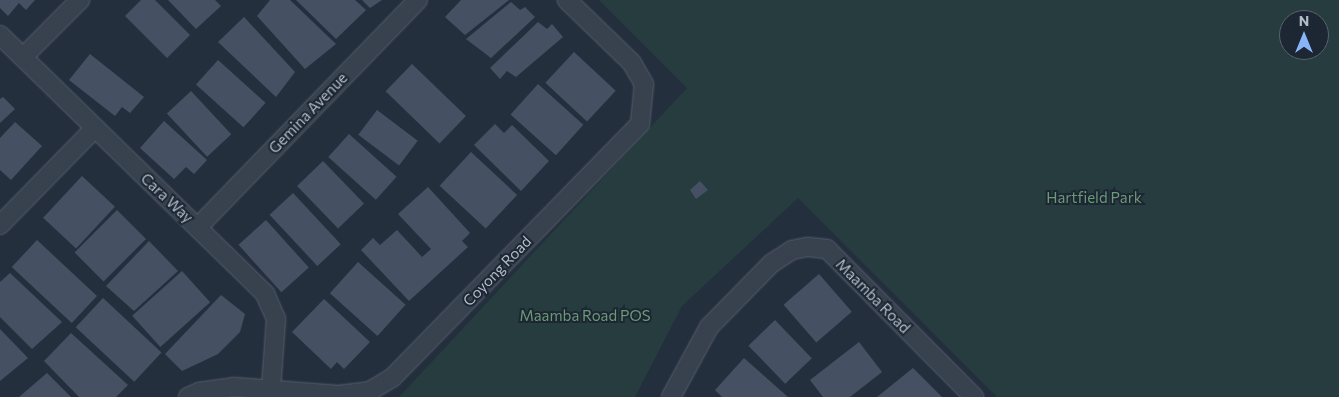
<!DOCTYPE html>
<style>
body{margin:0}
#map{position:relative;width:1339px;height:397px;overflow:hidden;background:#242f3e;font-family:Commissioner,sans-serif}
div>[style]{position:absolute}
.green>*{inset:0;background:#263c3f}
.building>*{inset:0;background:#455162;transform-origin:0 0}
.roads{filter:drop-shadow(0 0 1px #565f6c) drop-shadow(0 0 1px #565f6c)}
.minor>*{height:18px;margin:-9px;padding:0 9px;transform-origin:9px;border-radius:9px;background:#38414e}
span{translate:-50% -50%;white-space:nowrap;text-align:center;line-height:1.15;-webkit-text-stroke:4px #1d2633;paint-order:stroke}
.street-label{font-size:15px;color:#b4bcc9}
.park-label{font-size:15px;color:#6b9a76}
.north{position:absolute;left:1279px;top:10px;width:50px;height:50px;box-sizing:border-box;background:#1d2633;border:1px solid #59626f;border-radius:50%;rotate:0deg;font-size:14px;font-weight:700;line-height:20px;text-align:center;color:#b4bcc9}
.north::after{content:'';display:block;margin:auto;width:18px;height:22px;background:#8ab4f8;clip-path:polygon(50% 0,100% 100%,50% 72%,0 100%)}
</style>
<div id="map">
<div class="green">
<i style="clip-path:polygon(evenodd,599px 0,1339px 0,1339px 397px,997px 397px,798px 198px,682px 306px,635px 397px,399px 397px,687px 88px,599px 0,1289px 20px,1319px 20px,1319px 50px,1289px 50px,1289px 20px)"></i>
</div>
<div class="building">
<i style="clip-path:polygon(0 0,35px 0,26px 10px,19px 3px,8px 16px,0 8px)"></i>
<i style="clip-path:polygon(141px 0,155px 0,190px 35px,167px 58px,125px 16px)"></i>
<i style="clip-path:polygon(168px 0,215px 0,221px 6px,196px 29px)"></i>
<i style="clip-path:polygon(270px 0,290px 0,336px 44px,305px 69px,257px 16px)"></i>
<i style="clip-path:polygon(296px 0,355px 0,366px 10px,336px 39px)"></i>
<i style="clip-path:polygon(362px 0,382px 0,370px 8px)"></i>
<i style="clip-path:polygon(461px 0,509px 0,465px 35px,445px 17px)"></i>
<i style="clip-path:polygon(511px 2px,520px 10px,525px 7px,535px 17px,491px 58px,466px 39px)"></i>
<i style="clip-path:polygon(244px 17px,295px 72px,276px 97px,218px 42px)"></i>
<i style="clip-path:polygon(538px 22px,547px 29px,552px 24px,563px 37px,516px 77px,507px 71px,500px 79px,490px 68px)"></i>
<i style="left:574px;top:52px;width:57px;height:42px;rotate:43deg"></i>
<i style="clip-path:polygon(90px 54px,144px 97px,130px 113px,122px 107px,115px 116px,69px 80px)"></i>
<i style="left:218px;top:60px;width:64px;height:33px;rotate:42deg"></i>
<i style="left:412px;top:64px;width:75px;height:38px;rotate:44deg"></i>
<i style="left:538px;top:84px;width:61px;height:41px;rotate:42deg"></i>
<i style="left:191px;top:91px;width:59px;height:33px;rotate:47deg"></i>
<i style="clip-path:polygon(3px 97px,15px 109px,0 123px,0 99px)"></i>
<i style="left:377px;top:110px;width:51px;height:31px;rotate:37deg"></i>
<i style="clip-path:polygon(164px 121px,207px 160px,194px 174px,186px 167px,174px 179px,140px 148px)"></i>
<i style="clip-path:polygon(15px 122px,42px 146px,11px 180px,0 170px,0 138px)"></i>
<i style="clip-path:polygon(495px 124px,504px 133px,512px 125px,549px 161px,521px 191px,474px 145px)"></i>
<i style="left:349px;top:134px;width:64px;height:31px;rotate:42deg"></i>
<i style="left:471px;top:152px;width:63px;height:46px;rotate:43deg"></i>
<i style="left:323px;top:161px;width:59px;height:36px;rotate:46deg"></i>
<i style="left:82px;top:176px;width:45px;height:57px;rotate:43deg"></i>
<i style="clip-path:polygon(700px 181px,708px 190px,696px 199px,690px 190px)"></i>
<i style="clip-path:polygon(428px 187px,470px 233px,462px 241px,468px 247px,409px 301px,361px 250px,373px 238px,380px 245px,397px 230px,422px 257px,431px 249px,398px 214px)"></i>
<i style="left:293px;top:193px;width:70px;height:32px;rotate:47deg"></i>
<i style="left:117px;top:210px;width:41px;height:60px;rotate:45deg"></i>
<i style="left:266px;top:220px;width:64px;height:37px;rotate:48deg"></i>
<i style="left:37px;top:240px;width:82px;height:37px;rotate:43deg"></i>
<i style="clip-path:polygon(149px 241px,178px 271px,134px 311px,106px 286px)"></i>
<i style="left:358px;top:262px;width:64px;height:42px;rotate:42deg"></i>
<i style="left:182px;top:271px;width:42px;height:67px;rotate:48deg"></i>
<i style="clip-path:polygon(10px 273px,62px 322px,32px 349px,0 317px,0 282px)"></i>
<i style="left:819px;top:274px;width:50px;height:47px;rotate:49deg"></i>
<i style="clip-path:polygon(221px 295px,245px 314px,240px 332px,218px 354px,182px 371px,165px 354px)"></i>
<i style="left:103px;top:298px;width:80px;height:40px;rotate:43deg"></i>
<i style="clip-path:polygon(324px 299px,370px 342px,344px 369px,337px 362px,331px 369px,292px 332px)"></i>
<i style="left:775px;top:320px;width:53px;height:37px;rotate:46deg"></i>
<i style="clip-path:polygon(0 329px,28px 358px,0 381px)"></i>
<i style="clip-path:polygon(71px 333px,128px 385px,116px 397px,79px 397px,44px 361px)"></i>
<i style="clip-path:polygon(859px 342px,882px 372px,850px 397px,823px 397px,810px 380px)"></i>
<i style="clip-path:polygon(744px 358px,788px 397px,722px 397px,715px 390px)"></i>
<i style="clip-path:polygon(913px 368px,942px 397px,877px 397px)"></i>
<i style="clip-path:polygon(47px 373px,71px 397px,19px 397px)"></i>
</div>
<div class="roads">
<div class="minor">
<i style="left:0;top:35px;width:371px;rotate:44.3deg"></i>
<i style="left:265px;top:294px;width:27px;rotate:66deg"></i>
<i style="left:276px;top:319px;width:69px;rotate:94.1deg"></i>
<i style="left:23px;top:57px;width:81px;rotate:-45deg"></i>
<i style="left:0;top:225px;width:134px;rotate:-45.6deg"></i>
<i style="left:198px;top:227px;width:316px;rotate:-45.9deg"></i>
<i style="left:188px;top:397px;width:12px;rotate:-24deg"></i>
<i style="left:199px;top:392px;width:35px;rotate:-8deg"></i>
<i style="left:234px;top:387px;width:105px;rotate:4.4deg"></i>
<i style="left:339px;top:395px;width:31px;rotate:-7deg"></i>
<i style="left:370px;top:391px;width:26px;rotate:-31deg"></i>
<i style="left:392px;top:378px;width:355px;rotate:-45.7deg"></i>
<i style="left:640px;top:124px;width:40px;rotate:-84.3deg"></i>
<i style="left:644px;top:84px;width:24px;rotate:-120deg"></i>
<i style="left:632px;top:63px;width:91px;rotate:-135.9deg"></i>
<i style="left:671px;top:397px;width:80px;rotate:-61.5deg"></i>
<i style="left:709px;top:327px;width:90px;rotate:-45.5deg"></i>
<i style="left:772px;top:263px;width:24px;rotate:-33deg"></i>
<i style="left:792px;top:250px;width:16px;rotate:-11deg"></i>
<i style="left:808px;top:247px;width:19px;rotate:6deg"></i>
<i style="left:827px;top:249px;width:209px;rotate:45.2deg"></i>
</div>
</div>
<div class="street-label">
<span style="left:308px;top:113px;rotate:-46deg">Gemina Avenue</span>
<span style="left:167px;top:198px;rotate:43deg">Cara Way</span>
<span style="left:497px;top:271px;rotate:-46deg">Coyong Road</span>
<span style="left:873px;top:296px;rotate:45deg">Maamba Road</span>
</div>
<div class="park-label">
<span style="left:1094px;top:198px">Hartfield Park</span>
<span style="left:585px;top:316px">Maamba Road POS</span>
</div>
<div class="north">N</div>
</div>
